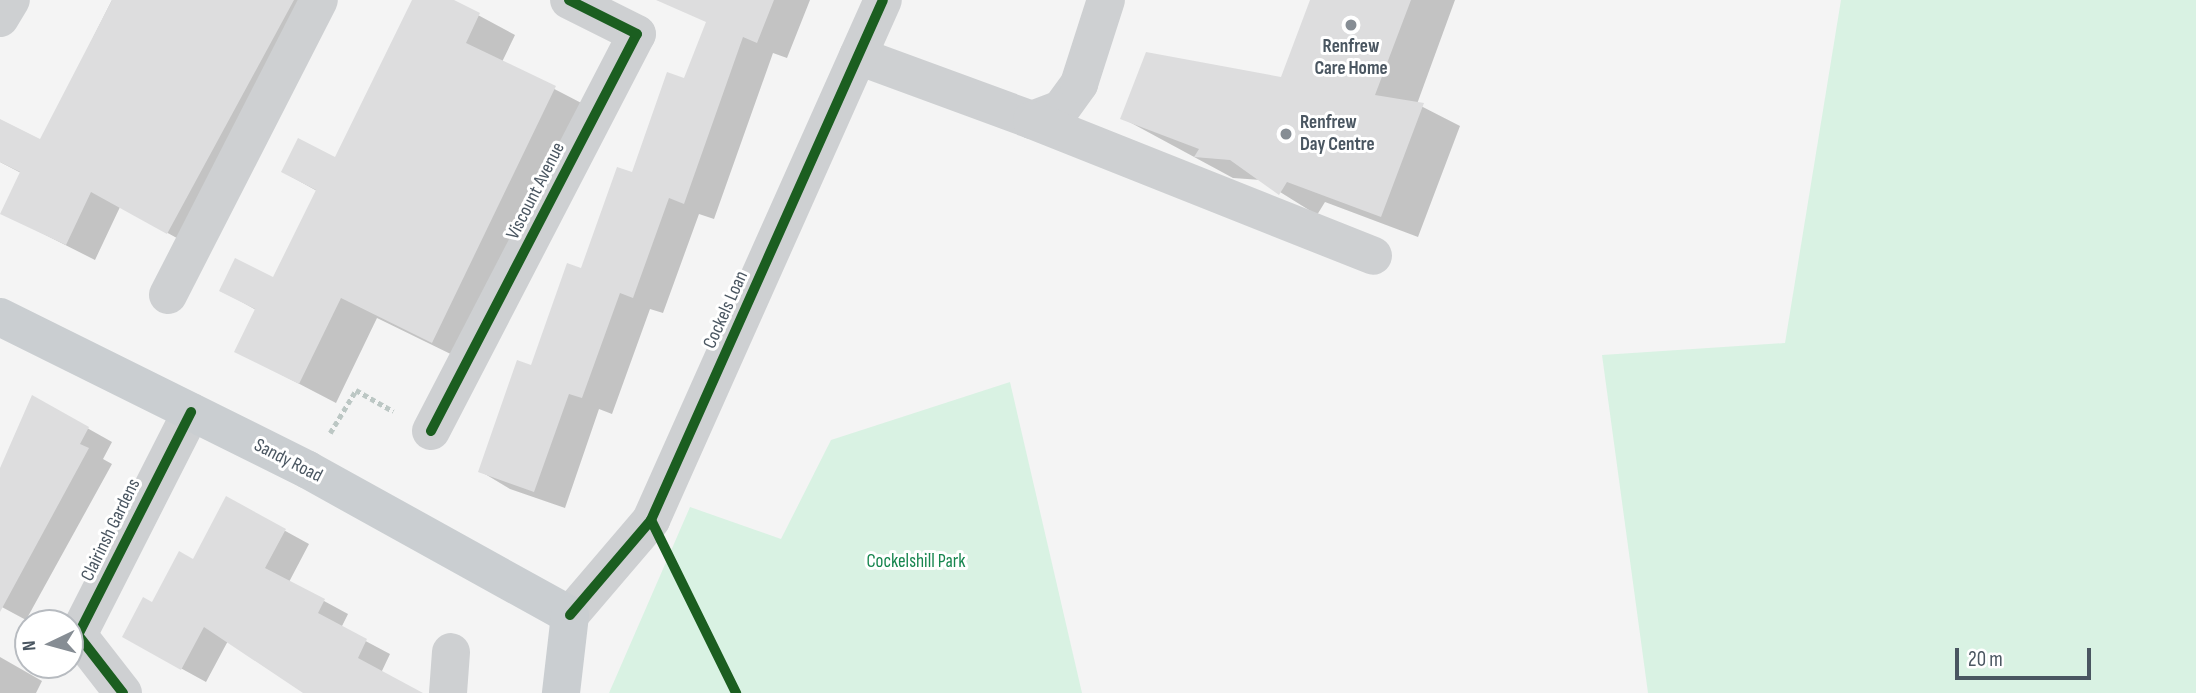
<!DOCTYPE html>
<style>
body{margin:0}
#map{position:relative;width:2196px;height:693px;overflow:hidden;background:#f4f4f4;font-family:"Sofia Sans Condensed",sans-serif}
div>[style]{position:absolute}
.green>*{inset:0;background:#d9f2e3}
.shadow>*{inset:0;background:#0003}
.building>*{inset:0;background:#ddddde}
.path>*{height:4.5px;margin-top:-2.25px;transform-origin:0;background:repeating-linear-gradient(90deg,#bcc7c4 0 5px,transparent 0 8.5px)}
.minor>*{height:38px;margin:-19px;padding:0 19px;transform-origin:19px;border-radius:19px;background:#ced0d2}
.major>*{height:38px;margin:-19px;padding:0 19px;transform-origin:19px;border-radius:19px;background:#caced1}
.cycleway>*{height:10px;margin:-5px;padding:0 5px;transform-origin:5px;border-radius:5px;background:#1b5e20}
.dots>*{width:19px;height:19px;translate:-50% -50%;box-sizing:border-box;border:4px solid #fff;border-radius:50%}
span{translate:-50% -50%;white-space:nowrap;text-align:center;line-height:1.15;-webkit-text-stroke:6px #fff;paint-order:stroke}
.poi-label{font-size:19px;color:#4a5661;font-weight:700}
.left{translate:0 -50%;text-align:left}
.street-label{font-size:19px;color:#4a5661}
.park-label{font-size:19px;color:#17864f}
.north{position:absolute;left:14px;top:609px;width:70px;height:70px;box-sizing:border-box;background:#fff;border:2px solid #b7bbc0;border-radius:50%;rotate:265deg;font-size:19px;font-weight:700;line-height:28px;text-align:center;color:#4a5661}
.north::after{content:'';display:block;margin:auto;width:24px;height:32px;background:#868d94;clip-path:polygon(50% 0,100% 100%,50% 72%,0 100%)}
.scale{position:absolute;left:1955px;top:648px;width:136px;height:32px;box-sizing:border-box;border:4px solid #4a5661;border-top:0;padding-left:9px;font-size:21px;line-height:24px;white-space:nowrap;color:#4a5661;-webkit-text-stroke:5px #fff;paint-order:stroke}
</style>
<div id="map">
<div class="green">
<i style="clip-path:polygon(1841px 0,2196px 0,2196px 693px,1648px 693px,1602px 355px,1785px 343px)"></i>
<i style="clip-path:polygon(1010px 382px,1082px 693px,609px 693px,690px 507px,781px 539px,831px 440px)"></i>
</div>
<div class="shadow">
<i style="clip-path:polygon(112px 0,329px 0,197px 249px,120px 207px,95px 260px,2px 213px,21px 173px,0 162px,0 131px,41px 141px)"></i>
<i style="clip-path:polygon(414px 0,450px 0,515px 35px,502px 62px,591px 108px,469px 363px,377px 318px,336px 403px,236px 351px,256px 310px,221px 290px,274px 280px,317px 191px,283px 172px,336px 159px)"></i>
<i style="clip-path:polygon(716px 0,810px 0,787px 58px,773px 53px,714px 219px,699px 214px,663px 313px,650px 309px,612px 414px,599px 409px,565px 508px,510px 489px,480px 471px,685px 80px)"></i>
<i style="clip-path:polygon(1312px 0,1455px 0,1417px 104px,1460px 126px,1418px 237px,1325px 202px,1317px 215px,1261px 180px,1233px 178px,1122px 118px,1282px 79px)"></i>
<i style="clip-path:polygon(32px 397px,112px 442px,103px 459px,112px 464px,26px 620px,0 606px,0 476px)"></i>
<i style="clip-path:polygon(227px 499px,309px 544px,289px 582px,348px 614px,341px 628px,390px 654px,381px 673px,409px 693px,306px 693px,229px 639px,206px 682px,124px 637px,193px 561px)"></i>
<i style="clip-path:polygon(0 657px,42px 681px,36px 693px,0 693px)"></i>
</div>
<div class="building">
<i style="clip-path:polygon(112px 0,294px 0,167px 234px,91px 192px,66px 245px,0 214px,20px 172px,0 162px,0 119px,40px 139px)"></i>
<i style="clip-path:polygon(412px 0,454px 0,480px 13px,466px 43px,556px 86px,432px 343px,341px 298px,299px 384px,234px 352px,255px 309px,219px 291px,235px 258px,273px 277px,316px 190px,281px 172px,298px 138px,335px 157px)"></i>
<i style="clip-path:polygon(656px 0,774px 0,757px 43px,743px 37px,684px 204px,669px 198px,633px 298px,620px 293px,582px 398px,569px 394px,534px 492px,478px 472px,517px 360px,531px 365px,567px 263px,581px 268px,617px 167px,632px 172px,667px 72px,684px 78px,706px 22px)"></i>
<i style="clip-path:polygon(1310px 0,1411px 0,1375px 95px,1424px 103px,1381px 217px,1287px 182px,1279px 195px,1230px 160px,1194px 157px,1199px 149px,1120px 119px,1146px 52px,1281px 77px)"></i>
<i style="clip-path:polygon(32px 395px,89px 427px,80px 444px,89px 448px,0 612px,0 468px)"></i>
<i style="clip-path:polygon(226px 496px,286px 529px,265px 568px,325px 599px,318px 613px,367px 639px,358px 658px,423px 693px,303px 693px,204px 627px,181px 670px,122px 637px,143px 597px,152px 602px,179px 551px,193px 559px)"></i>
</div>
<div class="path">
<i style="left:330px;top:433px;width:50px;rotate:-58.8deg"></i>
<i style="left:356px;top:390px;width:43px;rotate:29.6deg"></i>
</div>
<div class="minor">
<i style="left:0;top:18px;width:21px;rotate:-59deg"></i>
<i style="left:858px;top:56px;width:185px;rotate:20.2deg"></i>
<i style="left:1032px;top:120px;width:31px;rotate:-21deg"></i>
<i style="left:1061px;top:109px;width:31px;rotate:-54deg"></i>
<i style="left:1079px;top:84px;width:88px;rotate:-72.2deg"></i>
<i style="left:1032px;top:120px;width:367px;rotate:21.7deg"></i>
<i style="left:168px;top:295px;width:331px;rotate:-62.9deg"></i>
<i style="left:431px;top:431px;width:447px;rotate:-62.6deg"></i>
<i style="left:637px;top:34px;width:76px;rotate:-153.4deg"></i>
<i style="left:570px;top:615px;width:125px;rotate:-49.5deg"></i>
<i style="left:651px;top:520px;width:569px;rotate:-65.96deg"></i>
<i style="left:123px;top:693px;width:73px;rotate:-127.8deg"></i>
<i style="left:78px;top:635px;width:250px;rotate:-63.1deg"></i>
<i style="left:448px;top:693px;width:41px;rotate:-85.8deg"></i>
</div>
<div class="major">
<i style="left:0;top:317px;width:344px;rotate:26.4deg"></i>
<i style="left:308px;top:470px;width:299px;rotate:29deg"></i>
<i style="left:570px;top:615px;width:79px;rotate:96.6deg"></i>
</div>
<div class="cycleway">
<i style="left:431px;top:431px;width:447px;rotate:-62.6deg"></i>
<i style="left:637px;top:34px;width:76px;rotate:-153.4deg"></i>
<i style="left:651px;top:520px;width:193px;rotate:63.8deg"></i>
<i style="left:570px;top:615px;width:125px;rotate:-49.5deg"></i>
<i style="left:651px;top:520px;width:569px;rotate:-65.96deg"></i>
<i style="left:123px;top:693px;width:73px;rotate:-127.8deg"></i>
<i style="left:78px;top:635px;width:250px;rotate:-63.1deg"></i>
</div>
<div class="dots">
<i style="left:1351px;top:25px;background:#868d94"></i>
<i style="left:1286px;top:134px;background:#868d94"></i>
</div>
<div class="poi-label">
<span style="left:1351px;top:58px">Renfrew<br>Care Home</span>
<span class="left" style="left:1300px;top:134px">Renfrew<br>Day Centre</span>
</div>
<div class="street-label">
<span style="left:536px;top:191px;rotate:-63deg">Viscount Avenue</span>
<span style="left:726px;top:310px;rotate:-66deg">Cockels Loan</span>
<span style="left:288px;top:461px;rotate:27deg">Sandy Road</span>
<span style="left:111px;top:530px;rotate:-64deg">Clairinsh Gardens</span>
</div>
<div class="park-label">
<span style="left:916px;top:562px">Cockelshill Park</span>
</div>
<div class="north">N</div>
<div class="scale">20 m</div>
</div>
